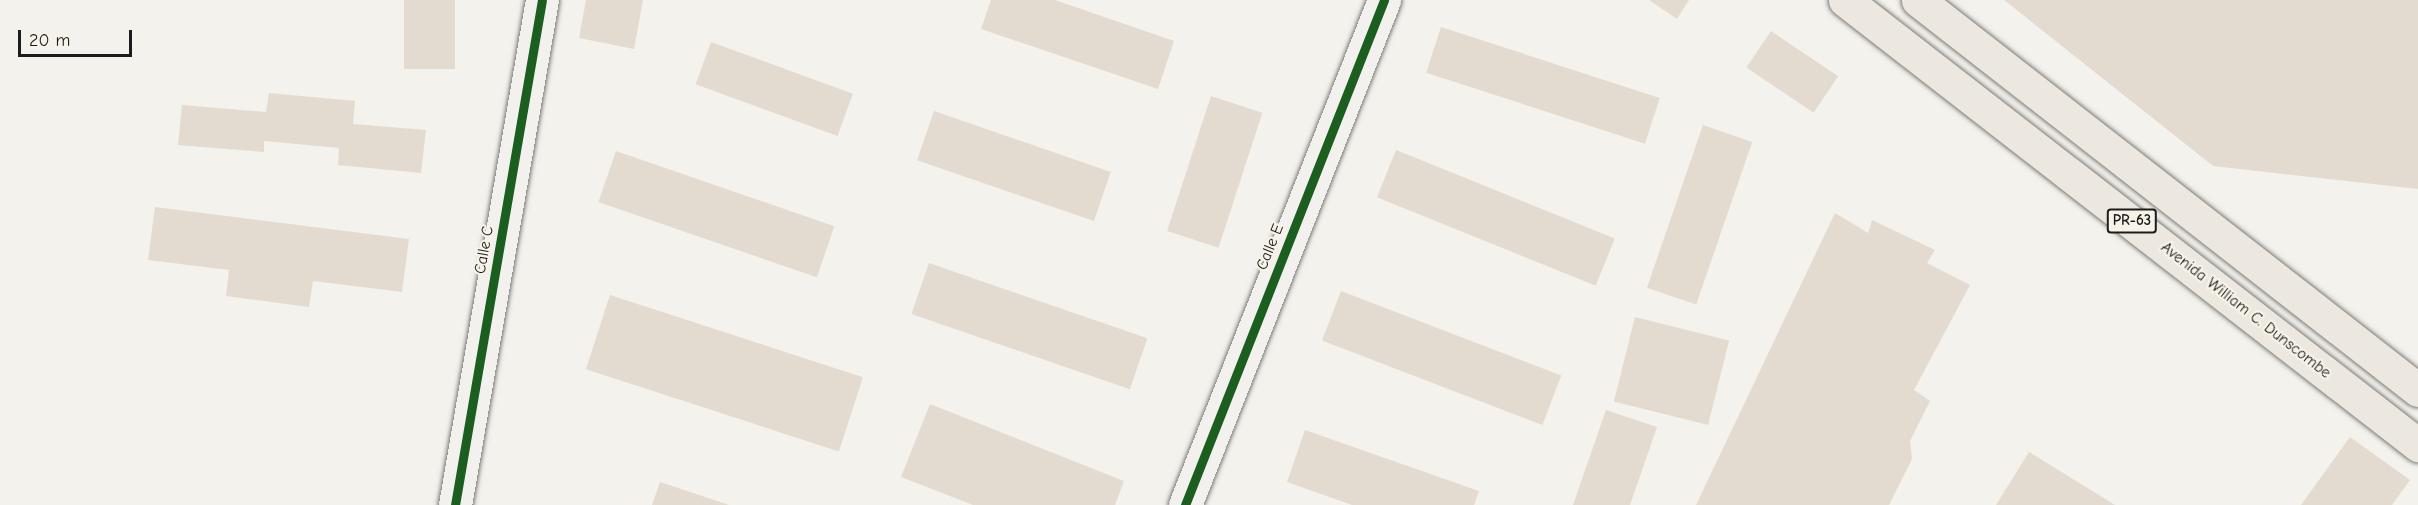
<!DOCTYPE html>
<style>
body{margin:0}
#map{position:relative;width:2418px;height:505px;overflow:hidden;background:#f4f2ec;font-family:"Comic Neue",sans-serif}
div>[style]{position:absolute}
.building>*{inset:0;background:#e3dbd0;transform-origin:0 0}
.roads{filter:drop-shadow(0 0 2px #7d7c7a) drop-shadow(0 0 2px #7d7c7a)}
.street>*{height:33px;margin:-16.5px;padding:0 16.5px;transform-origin:16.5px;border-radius:16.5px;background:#f2f1ed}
.primary>*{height:33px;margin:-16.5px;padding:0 16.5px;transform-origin:16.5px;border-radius:16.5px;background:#ede8df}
.cycleway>*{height:9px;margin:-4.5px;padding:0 4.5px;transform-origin:4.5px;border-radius:4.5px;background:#1b5e20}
span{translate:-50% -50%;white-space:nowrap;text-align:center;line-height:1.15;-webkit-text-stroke:4.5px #f7f3e8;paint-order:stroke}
.shield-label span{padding:2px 4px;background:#f7f3e8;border:2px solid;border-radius:4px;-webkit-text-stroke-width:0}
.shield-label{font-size:15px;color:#1c1c1c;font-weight:700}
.street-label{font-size:16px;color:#1c1c1c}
.scale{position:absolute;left:18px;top:30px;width:114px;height:27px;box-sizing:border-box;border:3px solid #1c1c1c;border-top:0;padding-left:8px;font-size:18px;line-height:21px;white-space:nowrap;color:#1c1c1c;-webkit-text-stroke:4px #f7f3e8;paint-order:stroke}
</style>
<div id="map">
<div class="building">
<i style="left:404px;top:0;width:51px;height:69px"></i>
<i style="clip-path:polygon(586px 0,643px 0,634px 49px,579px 38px)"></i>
<i style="clip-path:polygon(991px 0,1055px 0,1174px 41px,1158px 89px,981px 29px)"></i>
<i style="clip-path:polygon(1649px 0,1689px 0,1677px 19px)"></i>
<i style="clip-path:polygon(2004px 0,2418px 0,2418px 189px,2213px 166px)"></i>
<i style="left:1441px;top:27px;width:230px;height:48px;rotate:18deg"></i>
<i style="left:1771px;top:31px;width:81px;height:44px;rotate:34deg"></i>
<i style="left:711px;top:42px;width:151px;height:45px;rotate:20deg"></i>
<i style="clip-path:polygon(269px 93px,355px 101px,353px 124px,426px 130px,421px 173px,338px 165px,339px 148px,264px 141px,264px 152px,178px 145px,182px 105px,266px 112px)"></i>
<i style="left:1211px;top:96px;width:54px;height:142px;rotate:18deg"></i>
<i style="left:934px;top:111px;width:187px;height:52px;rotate:19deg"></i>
<i style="left:1703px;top:125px;width:52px;height:172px;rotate:19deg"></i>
<i style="left:1396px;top:150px;width:236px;height:51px;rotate:22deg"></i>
<i style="left:616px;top:151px;width:231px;height:54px;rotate:19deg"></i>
<i style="clip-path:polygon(155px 207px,409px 239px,402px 292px,313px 281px,309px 307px,226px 296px,229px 270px,148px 260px)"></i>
<i style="clip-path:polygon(1835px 213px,1868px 233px,1872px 220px,1935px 250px,1927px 263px,1970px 285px,1914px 390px,1930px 401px,1910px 441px,1912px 459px,1889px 505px,1696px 505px)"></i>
<i style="left:929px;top:263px;width:231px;height:54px;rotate:19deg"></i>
<i style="left:1341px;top:291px;width:236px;height:53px;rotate:21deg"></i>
<i style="left:610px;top:295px;width:266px;height:78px;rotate:18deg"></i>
<i style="left:1635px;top:317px;width:97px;height:87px;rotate:14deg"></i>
<i style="clip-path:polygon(930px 404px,1124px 481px,1115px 505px,973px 505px,901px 477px)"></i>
<i style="clip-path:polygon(1606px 410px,1657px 427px,1630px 505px,1573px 505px)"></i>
<i style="clip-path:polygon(1305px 430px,1479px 491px,1474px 505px,1352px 505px,1287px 482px)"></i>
<i style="clip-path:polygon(2350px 437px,2410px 480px,2392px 505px,2301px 505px)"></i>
<i style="clip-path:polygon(2029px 452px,2115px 505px,1996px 505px)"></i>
<i style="clip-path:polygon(660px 482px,729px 505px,652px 505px)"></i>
</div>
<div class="roads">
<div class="street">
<i style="left:455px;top:505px;width:512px;rotate:-80.23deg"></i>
<i style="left:1185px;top:505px;width:543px;rotate:-68.49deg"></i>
</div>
<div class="primary">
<i style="left:1845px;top:0;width:726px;rotate:37.83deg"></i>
<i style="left:1918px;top:0;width:634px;rotate:37.95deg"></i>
</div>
</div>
<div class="cycleway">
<i style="left:455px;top:505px;width:512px;rotate:-80.23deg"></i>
<i style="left:1185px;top:505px;width:543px;rotate:-68.49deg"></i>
</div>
<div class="shield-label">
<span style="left:2132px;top:221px">PR-63</span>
</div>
<div class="street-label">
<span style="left:1270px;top:247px;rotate:-68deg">Calle E</span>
<span style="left:484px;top:250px;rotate:-80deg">Calle C</span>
<span style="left:2246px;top:310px;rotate:38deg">Avenida William C. Dunscombe</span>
</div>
<div class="scale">20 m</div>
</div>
